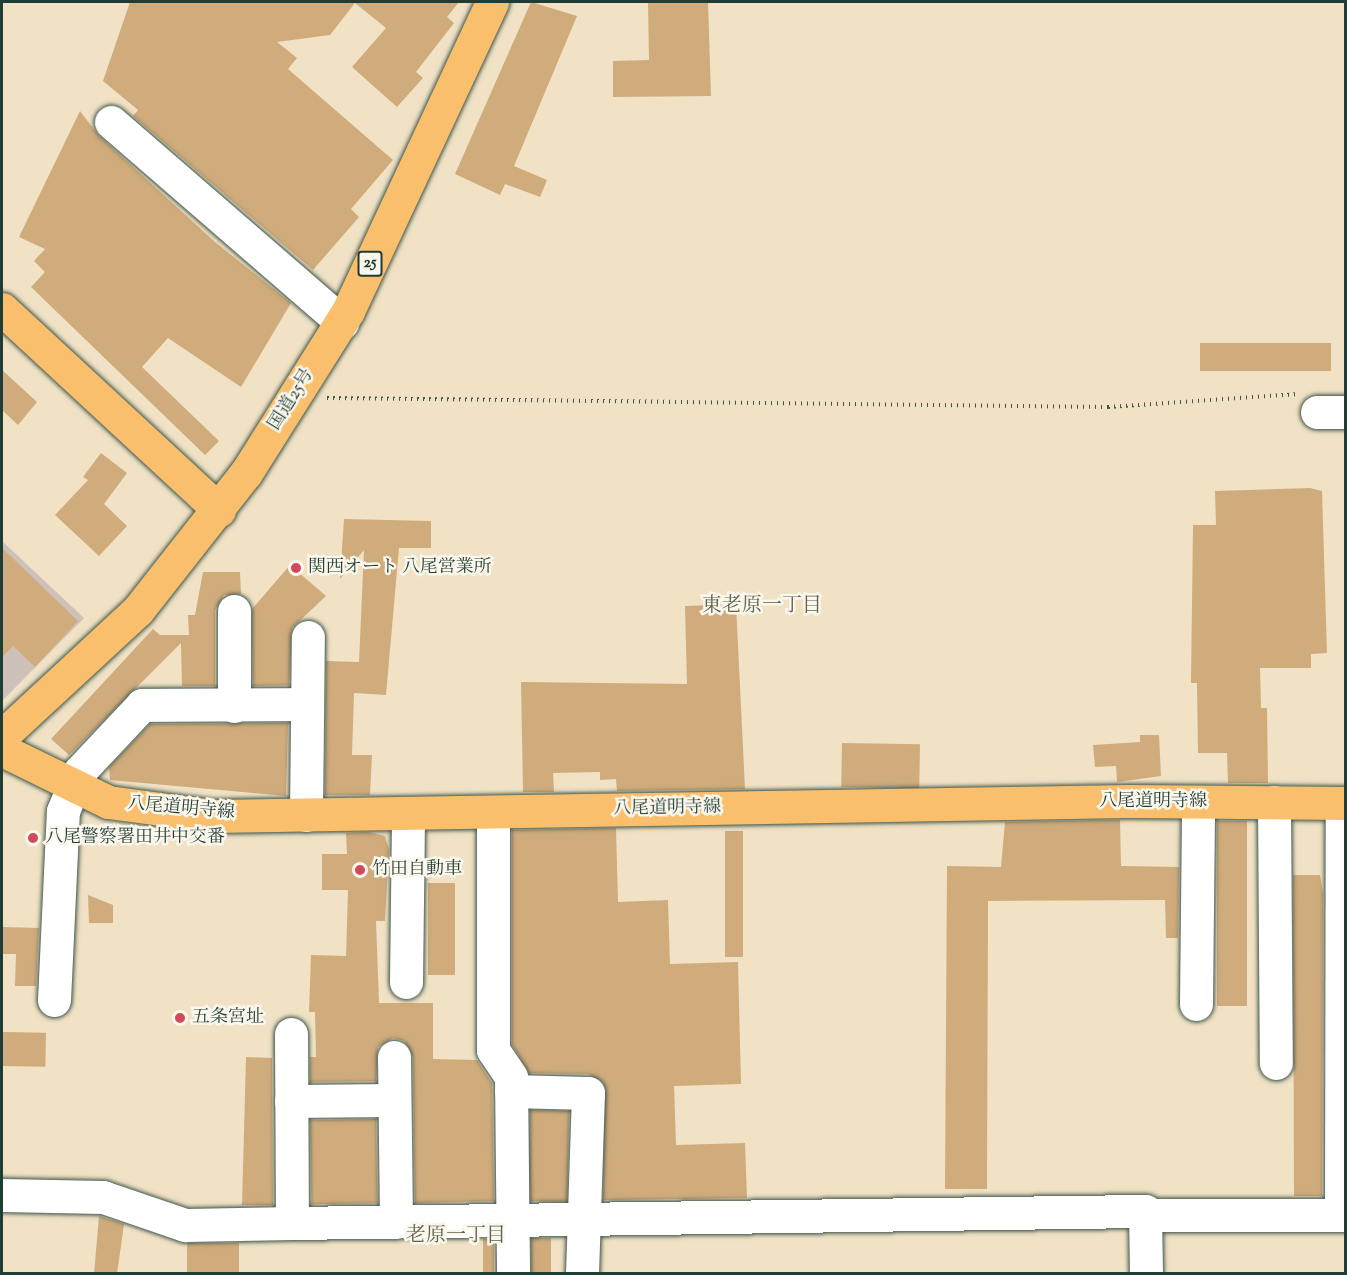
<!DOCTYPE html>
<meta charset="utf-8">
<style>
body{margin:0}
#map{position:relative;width:1347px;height:1275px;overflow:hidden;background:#f1e2c5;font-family:"Sorts Mill Goudy","Noto Serif JP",serif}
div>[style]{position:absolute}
.industrial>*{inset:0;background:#cec1ba}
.building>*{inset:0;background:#d0ab7c;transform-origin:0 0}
.path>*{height:4px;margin-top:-2px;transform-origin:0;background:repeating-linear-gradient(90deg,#3e564a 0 1.5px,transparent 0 6px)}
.roads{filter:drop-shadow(0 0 2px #3e564a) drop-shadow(0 0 2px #3e564a)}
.minor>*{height:33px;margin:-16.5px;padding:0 16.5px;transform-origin:16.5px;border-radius:16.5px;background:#fff}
.major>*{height:33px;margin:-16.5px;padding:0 16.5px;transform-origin:16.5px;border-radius:16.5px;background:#f9bf6d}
.highway>*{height:33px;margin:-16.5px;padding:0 16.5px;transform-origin:16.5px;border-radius:16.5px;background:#f9bf6d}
.dots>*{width:16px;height:16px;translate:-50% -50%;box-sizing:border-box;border:3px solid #fbf7ec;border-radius:50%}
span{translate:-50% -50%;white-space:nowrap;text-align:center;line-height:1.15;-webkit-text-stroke:5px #fbf7ec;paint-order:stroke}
.shield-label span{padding:2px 4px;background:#fbf7ec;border:2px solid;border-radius:4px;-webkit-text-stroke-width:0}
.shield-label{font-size:16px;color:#1f3d34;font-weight:700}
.street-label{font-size:18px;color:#1f3d34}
.poi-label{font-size:18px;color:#1f3d34}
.left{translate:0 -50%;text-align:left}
.neighbourhood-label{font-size:20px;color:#5d644d}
.frame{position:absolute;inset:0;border:3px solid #1f3d34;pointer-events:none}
</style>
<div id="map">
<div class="industrial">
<i style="clip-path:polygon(2px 541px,84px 618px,2px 701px)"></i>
</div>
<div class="building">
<i style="clip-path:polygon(130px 2px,459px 2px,447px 17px,454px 23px,416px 72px,423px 78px,397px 107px,352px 67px,386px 28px,355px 3px,330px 35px,277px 42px,297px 58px,288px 69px,393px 160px,351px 209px,359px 217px,313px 270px,133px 116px,138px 110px,103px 81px)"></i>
<i style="clip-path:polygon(531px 2px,577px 16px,514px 166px,547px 180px,540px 197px,505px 184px,500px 195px,455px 174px)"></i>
<i style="clip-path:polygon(648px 2px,708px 2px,711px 96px,613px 97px,613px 61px,649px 60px)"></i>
<i style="clip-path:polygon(80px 111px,99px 136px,215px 242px,291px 303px,241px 387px,168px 338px,142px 367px,219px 441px,205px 455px,31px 287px,45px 272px,34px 261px,45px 249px,19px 237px)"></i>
<i style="left:1200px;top:343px;width:131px;height:28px"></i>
<i style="clip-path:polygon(2px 370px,37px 402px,18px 425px,2px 410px)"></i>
<i style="clip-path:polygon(101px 453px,127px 473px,104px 504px,127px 526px,99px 556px,55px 515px,88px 480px,83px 477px)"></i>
<i style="clip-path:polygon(1310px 488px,1322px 491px,1327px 653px,1311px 654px,1311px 668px,1260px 668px,1261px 708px,1267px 708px,1268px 783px,1228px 783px,1227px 753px,1198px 753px,1197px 683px,1191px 683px,1193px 525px,1216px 525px,1215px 491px)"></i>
<i style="clip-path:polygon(344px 519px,431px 521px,431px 548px,399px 548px,386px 695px,354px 693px,352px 755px,372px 755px,370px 795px,325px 795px,326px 661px,359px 662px,364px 550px,340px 579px)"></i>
<i style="clip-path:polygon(2px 548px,78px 621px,35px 667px,13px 646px,2px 657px)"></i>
<i style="clip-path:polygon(290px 565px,326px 596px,292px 628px,289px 685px,253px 686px,252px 609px)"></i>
<i style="clip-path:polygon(203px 572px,240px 572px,241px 594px,224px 595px,215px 610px,215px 686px,182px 686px,181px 643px,69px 755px,51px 739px,153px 629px,160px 635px,189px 635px,188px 615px,195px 615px)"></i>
<i style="clip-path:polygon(736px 604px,745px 789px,617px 791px,616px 779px,600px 780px,600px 772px,553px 773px,554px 792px,523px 792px,521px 682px,687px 684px,685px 606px)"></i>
<i style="clip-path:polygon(288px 723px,286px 796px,110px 780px,109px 767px,150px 724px)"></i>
<i style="clip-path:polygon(1140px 735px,1159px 735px,1161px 776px,1117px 782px,1116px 766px,1095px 767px,1093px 745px,1140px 742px)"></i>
<i style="left:842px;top:743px;width:78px;height:44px;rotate:1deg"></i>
<i style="clip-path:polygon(1120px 820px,1121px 866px,1179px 867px,1178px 938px,1166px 938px,1165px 900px,988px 901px,987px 1189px,945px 1189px,947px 866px,1001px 867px,1005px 822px)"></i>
<i style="left:1217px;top:821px;width:30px;height:185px"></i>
<i style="clip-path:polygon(616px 828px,618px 902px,668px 900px,670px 964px,738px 962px,741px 1084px,674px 1086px,676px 1145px,745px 1143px,747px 1198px,603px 1200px,604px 1084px,588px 1074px,529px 1073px,512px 1044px,512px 830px)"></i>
<i style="left:725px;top:831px;width:18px;height:126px"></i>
<i style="clip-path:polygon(368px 832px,385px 836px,389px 850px,385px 921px,376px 921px,379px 1003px,433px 1003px,433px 1059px,477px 1060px,492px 1083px,494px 1201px,415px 1203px,413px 1057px,404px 1041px,393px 1038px,378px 1047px,376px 1081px,310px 1082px,310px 1057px,316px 1057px,315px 1012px,309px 1012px,311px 955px,346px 956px,348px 890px,322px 890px,322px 854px,347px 854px,346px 833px)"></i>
<i style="clip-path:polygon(1293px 875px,1320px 875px,1323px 893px,1322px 1196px,1294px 1196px)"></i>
<i style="left:428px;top:883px;width:27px;height:92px"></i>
<i style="clip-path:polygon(88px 895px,113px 905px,113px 923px,89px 923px)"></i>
<i style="clip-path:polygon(2px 927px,39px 928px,36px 986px,15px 986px,16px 954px,2px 954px)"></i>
<i style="left:2px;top:1032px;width:44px;height:34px;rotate:1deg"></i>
<i style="clip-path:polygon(246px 1057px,272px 1058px,273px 1205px,242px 1205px)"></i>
<i style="left:530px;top:1110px;width:39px;height:91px;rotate:1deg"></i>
<i style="left:376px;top:1119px;width:84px;height:66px;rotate:89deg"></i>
<i style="clip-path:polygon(99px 1216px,124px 1224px,117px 1274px,94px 1274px)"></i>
<i style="left:531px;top:1238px;width:20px;height:36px"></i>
<i style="left:483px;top:1239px;width:11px;height:35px"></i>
<i style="left:239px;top:1243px;width:31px;height:52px;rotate:90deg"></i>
</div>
<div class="path">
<i style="left:327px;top:398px;width:781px;rotate:0.66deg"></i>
<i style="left:1108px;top:407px;width:189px;rotate:-3.9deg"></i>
</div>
<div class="roads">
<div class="minor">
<i style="left:111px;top:122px;width:306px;rotate:40.9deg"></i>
<i style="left:1317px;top:412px;width:29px"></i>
<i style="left:234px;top:611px;width:95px;rotate:90deg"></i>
<i style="left:1274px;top:802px;width:261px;rotate:89.6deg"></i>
<i style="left:493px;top:812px;width:238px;rotate:90deg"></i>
<i style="left:493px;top:1050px;width:32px;rotate:56deg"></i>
<i style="left:511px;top:1077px;width:197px;rotate:89.4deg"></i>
<i style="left:306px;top:815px;width:178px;rotate:-89.4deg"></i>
<i style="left:406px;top:982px;width:168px;rotate:-89.3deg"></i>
<i style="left:54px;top:1000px;width:189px;rotate:-87.3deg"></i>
<i style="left:63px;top:811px;width:42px;rotate:-67.7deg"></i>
<i style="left:79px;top:772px;width:92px;rotate:-46.8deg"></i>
<i style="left:142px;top:705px;width:165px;rotate:-0.3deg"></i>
<i style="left:1196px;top:1004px;width:202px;rotate:-89.4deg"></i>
<i style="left:291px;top:1034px;width:189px;rotate:89.7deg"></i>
<i style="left:292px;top:1223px;width:853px;rotate:-0.81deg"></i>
<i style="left:1145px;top:1211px;width:63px;rotate:89.1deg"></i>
<i style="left:394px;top:1057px;width:165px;rotate:89.3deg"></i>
<i style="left:511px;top:1091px;width:77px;rotate:1.5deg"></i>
<i style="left:588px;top:1093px;width:181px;rotate:91.9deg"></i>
<i style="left:291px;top:1101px;width:103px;rotate:-0.6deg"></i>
<i style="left:2px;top:1195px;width:101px;rotate:1.1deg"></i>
<i style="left:103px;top:1197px;width:87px;rotate:18.9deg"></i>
<i style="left:185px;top:1225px;width:107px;rotate:-1.1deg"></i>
<i style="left:1145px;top:1215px;width:201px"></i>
<i style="left:1341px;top:1215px;width:412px;rotate:-89.9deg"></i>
</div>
<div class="major">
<i style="left:2px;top:309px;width:296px;rotate:42.8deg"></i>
<i style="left:2px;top:750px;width:118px;rotate:26.1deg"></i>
<i style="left:108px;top:802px;width:106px;rotate:7.6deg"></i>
<i style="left:213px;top:816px;width:916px;rotate:-0.94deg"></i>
<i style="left:1129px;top:801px;width:217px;rotate:0.5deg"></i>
</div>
<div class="highway">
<i style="left:2px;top:736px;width:185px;rotate:-42.8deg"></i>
<i style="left:138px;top:610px;width:174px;rotate:-51.8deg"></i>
<i style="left:246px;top:473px;width:191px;rotate:-57.8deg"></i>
<i style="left:348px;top:311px;width:341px;rotate:-65deg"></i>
</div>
</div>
<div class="dots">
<i style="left:296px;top:568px;background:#d1495b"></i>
<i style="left:33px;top:838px;background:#d1495b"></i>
<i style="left:360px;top:870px;background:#d1495b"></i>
<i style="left:180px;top:1018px;background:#d1495b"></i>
</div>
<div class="shield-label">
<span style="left:370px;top:264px">25</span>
</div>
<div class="street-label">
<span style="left:292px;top:400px;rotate:-58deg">国道25号</span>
<span style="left:1153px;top:802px">八尾道明寺線</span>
<span style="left:181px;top:809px;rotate:5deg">八尾道明寺線</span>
<span style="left:667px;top:809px;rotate:-1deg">八尾道明寺線</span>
</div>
<div class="poi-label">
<span class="left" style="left:308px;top:568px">関西オート 八尾営業所</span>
<span class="left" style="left:45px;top:838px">八尾警察署田井中交番</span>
<span class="left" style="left:372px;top:870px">竹田自動車</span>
<span class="left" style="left:192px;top:1018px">五条宮址</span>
</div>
<div class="neighbourhood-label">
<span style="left:762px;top:606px">東老原一丁目</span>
<span style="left:456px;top:1236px">老原一丁目</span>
</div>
<div class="frame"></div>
</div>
